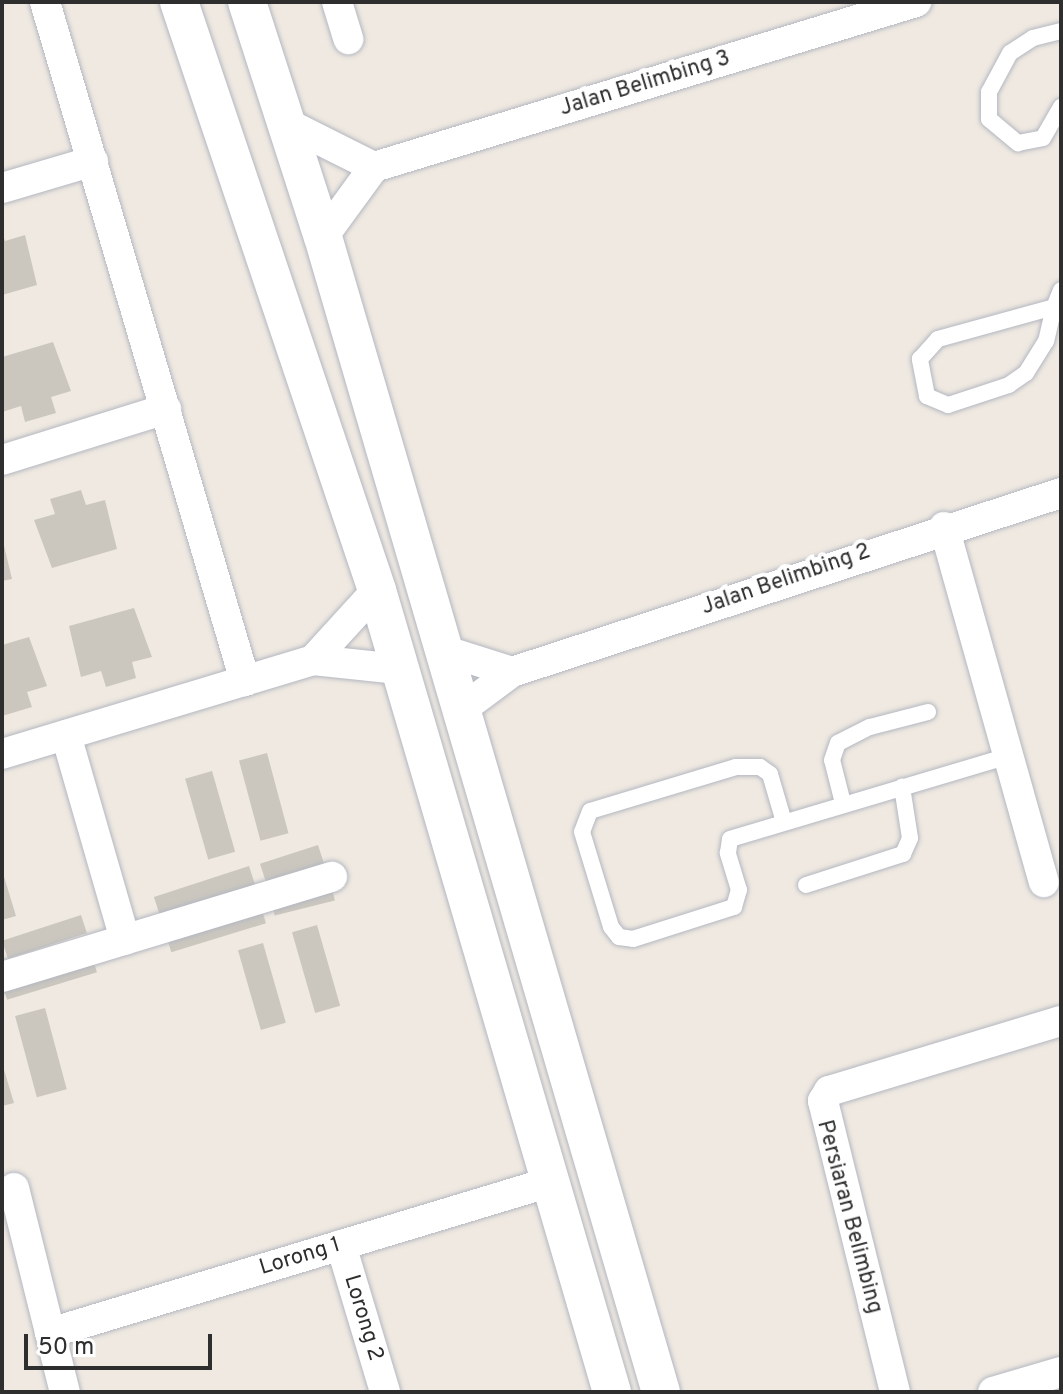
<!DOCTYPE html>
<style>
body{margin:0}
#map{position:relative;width:1063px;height:1394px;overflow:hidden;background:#efe9e1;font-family:Overpass,sans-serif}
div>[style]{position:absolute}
.building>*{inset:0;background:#cbc7bf;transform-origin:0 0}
.roads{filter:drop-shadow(0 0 2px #b4b7c1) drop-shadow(0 0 2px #b4b7c1)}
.service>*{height:16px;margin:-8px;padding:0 8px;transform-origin:8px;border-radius:8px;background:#fff}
.minor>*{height:30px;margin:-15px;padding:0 15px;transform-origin:15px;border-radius:15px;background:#fff}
.tertiary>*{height:38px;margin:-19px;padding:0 19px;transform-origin:19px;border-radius:19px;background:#fff}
span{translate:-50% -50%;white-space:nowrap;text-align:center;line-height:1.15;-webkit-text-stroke:8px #fff;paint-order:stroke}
.street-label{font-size:22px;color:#2e2e2e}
.frame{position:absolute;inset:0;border:4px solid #2e2e2e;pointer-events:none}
.scale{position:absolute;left:24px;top:1334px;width:188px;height:36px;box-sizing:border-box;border:4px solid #2e2e2e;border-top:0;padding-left:10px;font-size:24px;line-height:28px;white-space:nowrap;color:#2e2e2e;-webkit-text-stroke:6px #fff;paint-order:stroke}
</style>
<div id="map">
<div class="building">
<i style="clip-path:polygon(2px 232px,5px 241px,25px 235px,37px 285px,2px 295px)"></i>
<i style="clip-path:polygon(53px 342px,71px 391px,51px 397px,56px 413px,25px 422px,21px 406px,2px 412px,2px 357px)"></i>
<i style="clip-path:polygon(81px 490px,86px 505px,105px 500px,117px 549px,52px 568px,34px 520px,55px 514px,50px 499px)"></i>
<i style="clip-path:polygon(2px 537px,12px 579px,2px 581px)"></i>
<i style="clip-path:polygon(134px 608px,152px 657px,132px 662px,136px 678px,106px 687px,101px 671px,81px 677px,69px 626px)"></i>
<i style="clip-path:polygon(29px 637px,47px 686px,27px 692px,32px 707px,2px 716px,2px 645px)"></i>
<i style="left:267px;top:753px;width:83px;height:29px;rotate:75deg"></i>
<i style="left:212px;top:771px;width:84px;height:28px;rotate:74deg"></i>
<i style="left:318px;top:845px;width:20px;height:61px;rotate:72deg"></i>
<i style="left:249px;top:866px;width:20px;height:100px;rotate:72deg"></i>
<i style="clip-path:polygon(2px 870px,16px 916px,2px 920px)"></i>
<i style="left:331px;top:885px;width:16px;height:62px;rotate:76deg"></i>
<i style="left:261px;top:907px;width:17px;height:99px;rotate:73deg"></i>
<i style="left:81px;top:915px;width:19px;height:83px;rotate:72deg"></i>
<i style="left:317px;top:925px;width:84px;height:26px;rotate:74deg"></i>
<i style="left:263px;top:943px;width:83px;height:26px;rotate:74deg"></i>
<i style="left:92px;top:956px;width:17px;height:94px;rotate:73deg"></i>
<i style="left:45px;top:1008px;width:84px;height:31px;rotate:75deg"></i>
<i style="clip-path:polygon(2px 1063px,14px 1103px,2px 1106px)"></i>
</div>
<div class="roads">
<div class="service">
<i style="left:1061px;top:31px;width:29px;rotate:166deg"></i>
<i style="left:1033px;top:38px;width:27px;rotate:147deg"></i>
<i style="left:1010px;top:53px;width:44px;rotate:118.3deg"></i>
<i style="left:989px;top:92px;width:27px;rotate:90deg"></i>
<i style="left:989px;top:119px;width:38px;rotate:40deg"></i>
<i style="left:1018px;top:143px;width:25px;rotate:-11deg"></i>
<i style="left:1043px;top:138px;width:36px;rotate:-60deg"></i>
<i style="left:1061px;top:290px;width:18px;rotate:112deg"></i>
<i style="left:1054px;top:307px;width:35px;rotate:103deg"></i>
<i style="left:1046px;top:341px;width:38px;rotate:122deg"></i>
<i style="left:1026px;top:373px;width:21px;rotate:145deg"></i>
<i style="left:1009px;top:385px;width:64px;rotate:161.8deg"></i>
<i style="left:948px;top:405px;width:23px;rotate:-157deg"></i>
<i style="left:927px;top:396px;width:38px;rotate:-101deg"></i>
<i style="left:920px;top:359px;width:27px;rotate:-48deg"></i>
<i style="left:938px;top:339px;width:120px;rotate:-15.4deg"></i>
<i style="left:1054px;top:307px;width:7px;rotate:16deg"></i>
<i style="left:843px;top:803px;width:44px;rotate:-104.3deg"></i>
<i style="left:832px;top:760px;width:18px;rotate:-71deg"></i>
<i style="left:838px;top:743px;width:36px;rotate:-27deg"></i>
<i style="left:870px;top:727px;width:60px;rotate:-14.5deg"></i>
<i style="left:784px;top:822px;width:50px;rotate:-106.3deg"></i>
<i style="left:770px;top:774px;width:12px;rotate:-145deg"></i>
<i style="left:760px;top:767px;width:24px;rotate:180deg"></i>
<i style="left:736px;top:767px;width:152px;rotate:163.2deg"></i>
<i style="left:590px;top:811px;width:22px;rotate:111deg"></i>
<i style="left:582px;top:832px;width:99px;rotate:73deg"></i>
<i style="left:611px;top:927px;width:13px;rotate:51deg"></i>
<i style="left:619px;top:937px;width:14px;rotate:8deg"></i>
<i style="left:633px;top:939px;width:106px;rotate:-17.6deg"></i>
<i style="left:734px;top:907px;width:18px;rotate:-74deg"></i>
<i style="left:739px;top:890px;width:39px;rotate:-107deg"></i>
<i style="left:728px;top:853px;width:14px;rotate:-82deg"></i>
<i style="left:730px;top:839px;width:287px;rotate:-16.6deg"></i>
<i style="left:806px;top:885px;width:102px;rotate:-17.7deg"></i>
<i style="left:903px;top:854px;width:17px;rotate:-66deg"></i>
<i style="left:910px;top:838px;width:52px;rotate:-98.9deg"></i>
</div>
<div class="minor">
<i style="left:45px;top:2px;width:708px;rotate:73.59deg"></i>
<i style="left:337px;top:2px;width:39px;rotate:73deg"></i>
<i style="left:286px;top:123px;width:98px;rotate:26.6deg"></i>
<i style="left:2px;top:188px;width:95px;rotate:-16.5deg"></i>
<i style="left:323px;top:237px;width:87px;rotate:-53.9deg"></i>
<i style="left:374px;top:167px;width:567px;rotate:-16.93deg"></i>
<i style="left:2px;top:460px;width:172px;rotate:-17.3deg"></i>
<i style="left:944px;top:527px;width:369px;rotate:74.3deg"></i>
<i style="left:443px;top:650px;width:72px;rotate:17.7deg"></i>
<i style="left:313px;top:660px;width:95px;rotate:-47.6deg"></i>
<i style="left:461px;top:710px;width:64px;rotate:-36.7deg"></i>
<i style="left:512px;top:672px;width:577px;rotate:-18.06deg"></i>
<i style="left:66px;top:735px;width:213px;rotate:73.9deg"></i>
<i style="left:2px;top:754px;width:325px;rotate:-16.8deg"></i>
<i style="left:313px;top:660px;width:86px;rotate:6deg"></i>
<i style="left:2px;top:977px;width:345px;rotate:-16.9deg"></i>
<i style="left:14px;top:1188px;width:210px;rotate:76deg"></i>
<i style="left:341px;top:1245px;width:153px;rotate:73.3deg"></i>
<i style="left:50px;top:1333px;width:522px;rotate:-16.8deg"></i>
<i style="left:895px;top:1392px;width:300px;rotate:-103.9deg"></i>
<i style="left:823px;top:1101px;width:12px;rotate:-59deg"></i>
<i style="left:829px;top:1091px;width:242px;rotate:-16.8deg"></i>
<i style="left:993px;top:1392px;width:71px;rotate:-16.4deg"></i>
</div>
<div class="tertiary">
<i style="left:179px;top:2px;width:620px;rotate:71.39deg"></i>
<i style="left:377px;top:590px;width:836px;rotate:73.67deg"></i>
<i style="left:247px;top:2px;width:247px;rotate:72.1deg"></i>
<i style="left:323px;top:237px;width:1203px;rotate:73.69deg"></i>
</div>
</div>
<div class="street-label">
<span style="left:645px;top:84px;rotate:-17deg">Jalan Belimbing 3</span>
<span style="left:786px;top:580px;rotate:-19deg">Jalan Belimbing 2</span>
<span style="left:849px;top:1217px;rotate:75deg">Persiaran Belimbing</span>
<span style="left:300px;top:1257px;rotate:-17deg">Lorong 1</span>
<span style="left:363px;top:1318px;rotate:73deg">Lorong 2</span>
</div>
<div class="frame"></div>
<div class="scale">50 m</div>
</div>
